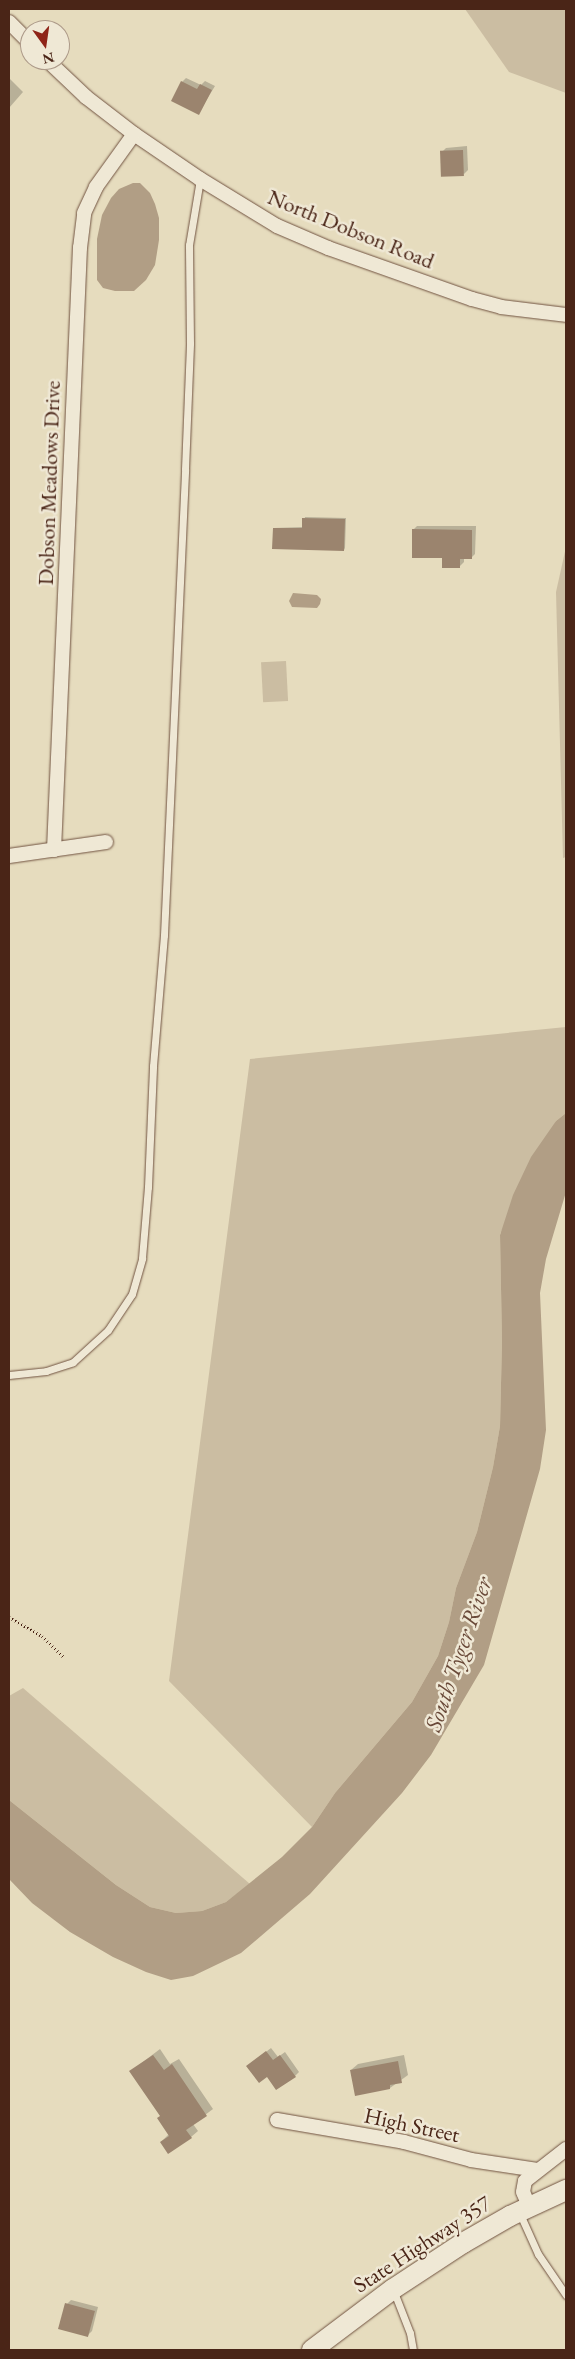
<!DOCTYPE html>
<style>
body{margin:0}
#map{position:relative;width:575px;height:2359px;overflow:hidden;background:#e6dcbe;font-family:"EB Garamond",serif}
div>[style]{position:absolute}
.green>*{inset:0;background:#cbbda2;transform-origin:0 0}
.water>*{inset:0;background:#b19e85}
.shadow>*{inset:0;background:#0003}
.building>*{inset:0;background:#9b846e;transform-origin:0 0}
.path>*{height:3px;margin-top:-1.5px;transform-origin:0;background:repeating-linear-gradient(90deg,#4a2517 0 1px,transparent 0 3.5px)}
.roads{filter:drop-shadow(0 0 1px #715341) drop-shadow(0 0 1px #715341)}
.service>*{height:7px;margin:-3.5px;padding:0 3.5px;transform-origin:3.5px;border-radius:3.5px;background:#efe8d5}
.minor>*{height:14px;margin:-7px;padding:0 7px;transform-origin:7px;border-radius:7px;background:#efe8d5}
.secondary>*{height:20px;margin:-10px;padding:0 10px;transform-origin:10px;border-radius:10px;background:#efe8d5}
span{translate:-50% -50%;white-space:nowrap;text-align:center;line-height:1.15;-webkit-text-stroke:5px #efe8d5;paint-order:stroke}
.street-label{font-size:22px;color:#4a2517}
.water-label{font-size:24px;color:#694938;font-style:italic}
.frame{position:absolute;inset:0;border:10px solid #4a2517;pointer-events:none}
.north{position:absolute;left:20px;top:20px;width:50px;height:50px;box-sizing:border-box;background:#efe8d5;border:1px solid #ad9a89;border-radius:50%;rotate:166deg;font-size:14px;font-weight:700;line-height:20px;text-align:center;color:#4a2517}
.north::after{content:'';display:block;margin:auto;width:18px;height:22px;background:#8f2418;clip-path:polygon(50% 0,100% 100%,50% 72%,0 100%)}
</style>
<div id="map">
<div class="green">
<i style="clip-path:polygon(465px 9px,566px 9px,566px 93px,509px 72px)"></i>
<i style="clip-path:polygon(566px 547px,566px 857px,563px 858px,556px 592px)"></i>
<i style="left:286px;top:661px;width:40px;height:25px;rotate:87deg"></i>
<i style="clip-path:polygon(566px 1027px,566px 1113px,556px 1121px,500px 1234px,502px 1341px,500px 1426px,493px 1467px,477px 1532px,456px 1588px,449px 1622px,438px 1656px,412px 1702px,335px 1793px,312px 1827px,169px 1681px,250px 1059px)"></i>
<i style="clip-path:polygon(23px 1688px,250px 1884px,226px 1902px,202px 1911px,176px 1913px,150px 1907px,116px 1885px,9px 1800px,9px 1696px)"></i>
</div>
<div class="water">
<i style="clip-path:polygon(133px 183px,140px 183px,150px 193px,155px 204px,159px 218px,159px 240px,155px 265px,146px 280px,134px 291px,115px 291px,103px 288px,97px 280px,97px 239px,102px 215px,111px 198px,119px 189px)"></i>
<i style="clip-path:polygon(293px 593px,317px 595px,321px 599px,320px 604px,317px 608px,292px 607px,289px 601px)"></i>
<i style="clip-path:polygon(566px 1113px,566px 1192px,546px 1259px,540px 1293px,546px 1430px,540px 1469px,484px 1665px,431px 1755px,402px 1793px,310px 1894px,241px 1953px,193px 1976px,171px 1980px,146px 1972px,113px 1957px,70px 1932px,32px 1903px,9px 1879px,9px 1800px,116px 1885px,150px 1907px,176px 1913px,202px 1911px,226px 1902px,282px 1857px,312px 1827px,335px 1793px,412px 1702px,438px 1656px,449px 1622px,456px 1588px,477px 1532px,493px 1467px,500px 1426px,502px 1341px,500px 1235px,513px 1195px,531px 1157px,556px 1121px)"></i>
</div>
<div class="shadow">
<i style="clip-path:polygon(9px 78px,23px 92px,9px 108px)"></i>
<i style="clip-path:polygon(186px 78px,201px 85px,205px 81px,215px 86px,198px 114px,182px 82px)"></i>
<i style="clip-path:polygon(467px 146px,468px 170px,464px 174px,442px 152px,446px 148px)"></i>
<i style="clip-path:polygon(305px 517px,346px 518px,345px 548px,344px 550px,274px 528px,303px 527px)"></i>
<i style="clip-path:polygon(417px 526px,476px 526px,475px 554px,471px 558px,464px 558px,464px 562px,460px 566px,444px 557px,413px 530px)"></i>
<i style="clip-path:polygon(271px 2048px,278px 2057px,285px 2052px,299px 2072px,295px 2076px,268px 2076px,248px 2066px)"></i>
<i style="clip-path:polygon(160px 2049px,170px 2064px,179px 2059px,213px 2109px,193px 2124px,198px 2131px,191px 2137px,169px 2153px,161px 2142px,169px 2134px,161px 2116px,131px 2071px)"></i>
<i style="clip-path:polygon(404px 2055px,408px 2075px,390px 2088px,351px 2070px,358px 2064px)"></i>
<i style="clip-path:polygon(71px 2300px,98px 2307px,92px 2331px,88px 2335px,67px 2304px)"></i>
</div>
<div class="building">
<i style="clip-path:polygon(181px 81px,197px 89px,200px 84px,212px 90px,199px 115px,171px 101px)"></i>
<i style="left:463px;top:150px;width:26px;height:23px;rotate:88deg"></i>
<i style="clip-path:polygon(302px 518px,345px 519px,344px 551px,272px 549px,273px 528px,302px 528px)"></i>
<i style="clip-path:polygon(412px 529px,472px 530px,472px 559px,460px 559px,460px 568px,442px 568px,442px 558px,412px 558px)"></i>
<i style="clip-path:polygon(266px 2051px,273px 2060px,280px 2055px,296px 2077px,276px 2090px,267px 2077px,259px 2083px,246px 2066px)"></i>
<i style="clip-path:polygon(153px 2055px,164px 2070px,172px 2064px,207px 2116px,186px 2130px,192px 2138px,168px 2154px,160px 2142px,169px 2136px,157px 2118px,160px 2116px,129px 2071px)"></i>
<i style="clip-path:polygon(398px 2061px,402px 2083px,390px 2085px,390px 2089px,355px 2096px,350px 2070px)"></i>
<i style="left:65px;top:2303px;width:31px;height:27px;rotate:15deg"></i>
</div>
<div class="path">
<i style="left:9px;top:1617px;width:38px;rotate:30deg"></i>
<i style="left:42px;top:1636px;width:30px;rotate:44deg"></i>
</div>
<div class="roads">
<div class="service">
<i style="left:9px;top:1375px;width:37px;rotate:-6deg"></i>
<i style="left:46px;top:1371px;width:28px;rotate:-18deg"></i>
<i style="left:73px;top:1362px;width:47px;rotate:-42.4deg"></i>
<i style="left:108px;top:1330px;width:43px;rotate:-56.3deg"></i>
<i style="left:132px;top:1294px;width:37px;rotate:-74deg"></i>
<i style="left:142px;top:1258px;width:71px;rotate:-85.2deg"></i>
<i style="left:148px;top:1187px;width:121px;rotate:-87.6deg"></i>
<i style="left:153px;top:1066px;width:131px;rotate:-85.2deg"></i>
<i style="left:164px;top:935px;width:466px;rotate:-87.4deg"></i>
<i style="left:185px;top:469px;width:126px;rotate:-87.7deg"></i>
<i style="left:190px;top:343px;width:98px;rotate:-90.6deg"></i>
<i style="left:189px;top:245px;width:67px;rotate:-80.5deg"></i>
<i style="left:520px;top:2214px;width:44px;rotate:65.8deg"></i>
<i style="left:538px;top:2254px;width:50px;rotate:55.7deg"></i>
<i style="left:394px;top:2292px;width:44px;rotate:68.7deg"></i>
<i style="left:410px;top:2333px;width:17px;rotate:80deg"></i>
</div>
<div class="minor">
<i style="left:9px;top:22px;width:30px;rotate:45deg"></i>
<i style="left:47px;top:60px;width:54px;rotate:43.5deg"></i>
<i style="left:86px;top:97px;width:61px;rotate:37.6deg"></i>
<i style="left:134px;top:134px;width:80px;rotate:34.3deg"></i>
<i style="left:200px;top:179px;width:90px;rotate:31.4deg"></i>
<i style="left:277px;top:226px;width:56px;rotate:23.3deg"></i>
<i style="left:328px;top:248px;width:153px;rotate:19.5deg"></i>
<i style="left:472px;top:299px;width:30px;rotate:15deg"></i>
<i style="left:501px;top:307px;width:65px;rotate:7deg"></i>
<i style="left:54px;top:850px;width:603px;rotate:-87.53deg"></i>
<i style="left:80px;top:248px;width:35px;rotate:-83deg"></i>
<i style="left:84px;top:213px;width:29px;rotate:-65deg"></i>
<i style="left:96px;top:187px;width:65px;rotate:-54.4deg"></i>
<i style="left:9px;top:856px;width:98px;rotate:-8.2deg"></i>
<i style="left:277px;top:2120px;width:129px;rotate:9.8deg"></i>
<i style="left:404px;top:2142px;width:69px;rotate:15deg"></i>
<i style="left:471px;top:2160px;width:67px;rotate:8.6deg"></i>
<i style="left:529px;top:2206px;width:15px;rotate:-113deg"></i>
<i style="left:523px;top:2192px;width:11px;rotate:-80deg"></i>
<i style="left:525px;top:2181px;width:52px;rotate:-38deg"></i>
</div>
<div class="secondary">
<i style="left:312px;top:2350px;width:101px;rotate:-37deg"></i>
<i style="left:393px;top:2289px;width:84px;rotate:-33.3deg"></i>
<i style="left:463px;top:2243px;width:54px;rotate:-29.9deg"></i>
<i style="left:510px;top:2216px;width:62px;rotate:-24.9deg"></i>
</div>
</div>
<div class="street-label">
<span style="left:351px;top:229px;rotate:22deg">North Dobson Road</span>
<span style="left:49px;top:483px;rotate:-88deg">Dobson Meadows Drive</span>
<span style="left:412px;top:2125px;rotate:12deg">High Street</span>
<span style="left:422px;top:2244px;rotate:-33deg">State Highway 357</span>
</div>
<div class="water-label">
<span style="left:458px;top:1654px;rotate:-71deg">South Tyger River</span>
</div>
<div class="frame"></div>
<div class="north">N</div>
</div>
